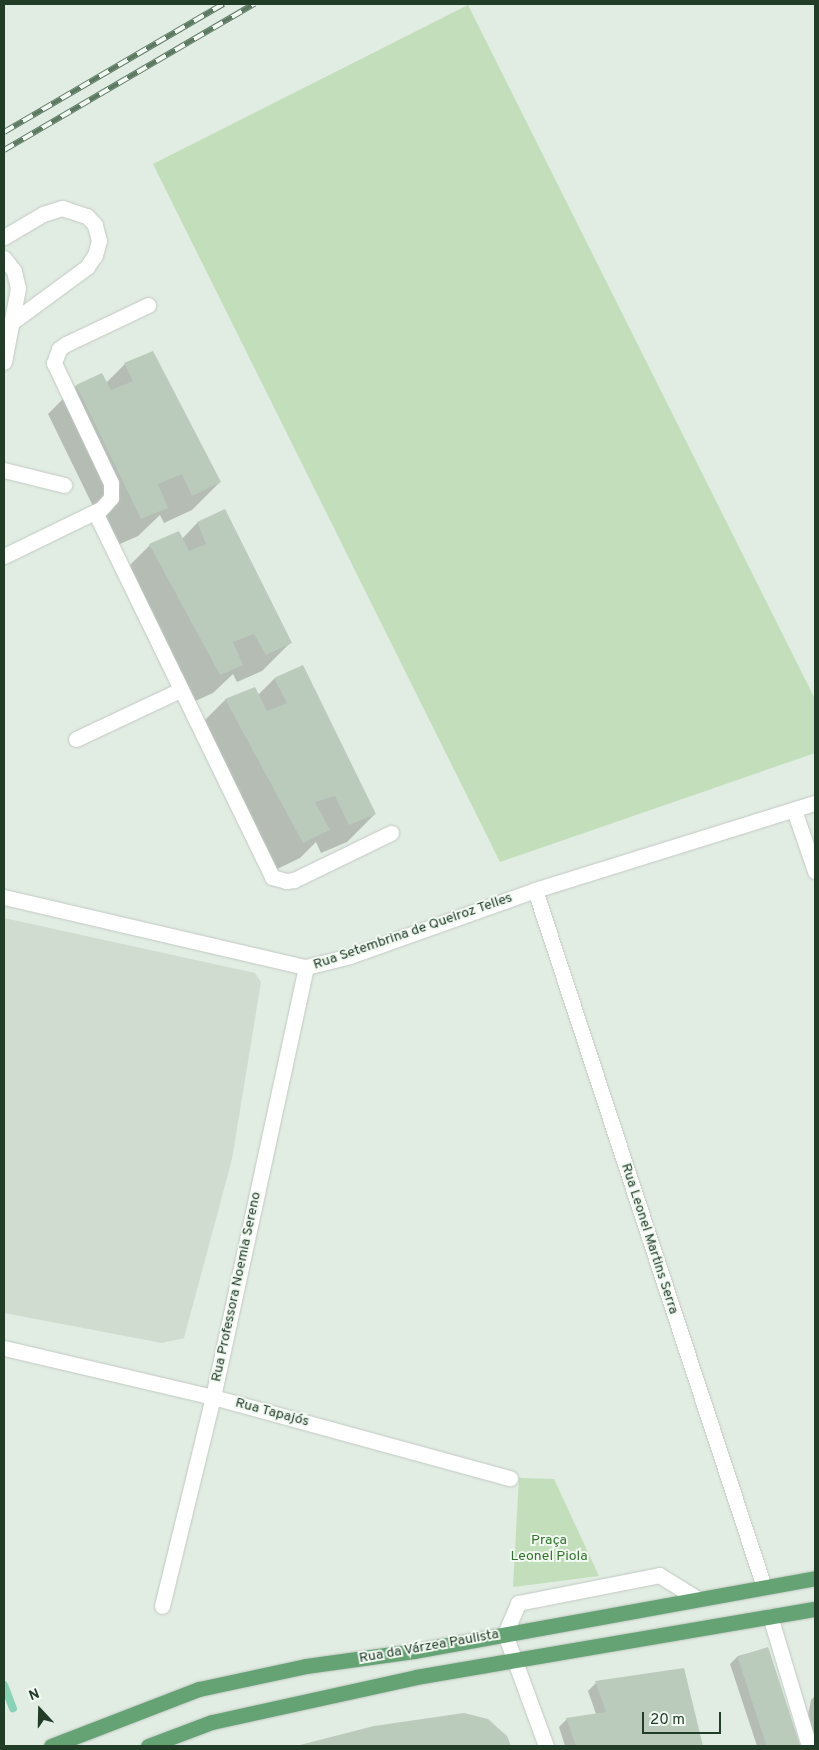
<!DOCTYPE html>
<meta charset="utf-8">
<style>
body{margin:0}
#map{position:relative;width:819px;height:1750px;overflow:hidden;background:#e1ece2;font-family:Overpass,sans-serif}
div>[style]{position:absolute}
.built>*{inset:0;background:#d0dcd0}
.green>*{inset:0;background:#c2deba}
.shadow>*{inset:0;background:#0003}
.stream>*{height:8px;margin:-4px;padding:0 4px;transform-origin:4px;border-radius:4px;background:#88d3b8}
.building>*{inset:0;background:#bacabb;transform-origin:0 0}
.roads{filter:drop-shadow(0 0 1px #c1c9c3) drop-shadow(0 0 1px #c1c9c3)}
.minor>*{height:15px;margin:-7.5px;padding:0 7.5px;transform-origin:7.5px;border-radius:7.5px;background:#fff}
.major>*{height:15px;margin:-7.5px;padding:0 7.5px;transform-origin:7.5px;border-radius:7.5px;background:#65a374}
.rail>*{height:5.5px;margin-top:-2.75px;transform-origin:0;background:repeating-linear-gradient(90deg,#f2f9f2 0 11px,#5c7962 0 22px);box-sizing:border-box;border-block:1px solid #5c7962}
span{translate:-50% -50%;white-space:nowrap;text-align:center;line-height:1.15;-webkit-text-stroke:4px #f2f9f2;paint-order:stroke}
.street-label{font-size:14px;color:#213d28}
.park-label{font-size:14px;color:#33752b}
.frame{position:absolute;inset:0;border:5px solid #213d28;pointer-events:none}
.north{position:absolute;left:15px;top:1685px;width:50px;height:50px;-webkit-text-stroke:4px #f2f9f2;paint-order:stroke;rotate:339deg;font-size:14px;font-weight:700;line-height:20px;text-align:center;color:#213d28}
.north::after{content:'';display:block;margin:auto;width:18px;height:22px;background:#213d28;clip-path:polygon(50% 0,100% 100%,50% 72%,0 100%)}
.scale{position:absolute;left:642px;top:1712px;width:79px;height:22px;box-sizing:border-box;border:2px solid #213d28;border-top:0;padding-left:6px;font-size:15px;line-height:18px;white-space:nowrap;color:#213d28;-webkit-text-stroke:4px #f2f9f2;paint-order:stroke}
</style>
<div id="map">
<div class="built">
<i style="clip-path:polygon(4px 918px,255px 973px,261px 982px,232px 1159px,184px 1338px,162px 1343px,4px 1313px)"></i>
</div>
<div class="green">
<i style="clip-path:polygon(468px 5px,815px 699px,815px 753px,500px 862px,153px 164px)"></i>
<i style="clip-path:polygon(519px 1478px,554px 1479px,599px 1576px,513px 1587px)"></i>
</div>
<div class="shadow">
<i style="clip-path:polygon(125px 364px,220px 482px,192px 510px,164px 523px,160px 515px,138px 536px,113px 547px,48px 414px,76px 386px,102px 375px,106px 383px)"></i>
<i style="clip-path:polygon(224px 511px,290px 643px,262px 671px,237px 682px,233px 674px,213px 693px,191px 703px,122px 573px,150px 545px,182px 539px,197px 523px)"></i>
<i style="clip-path:polygon(302px 667px,375px 814px,347px 842px,321px 853px,316px 842px,300px 858px,275px 870px,197px 728px,225px 700px,255px 689px,258px 695px,274px 679px)"></i>
<i style="clip-path:polygon(768px 1648px,800px 1746px,757px 1746px,730px 1664px,738px 1656px)"></i>
<i style="clip-path:polygon(683px 1670px,702px 1746px,565px 1746px,559px 1727px,567px 1719px,596px 1714px,588px 1691px,596px 1683px)"></i>
<i style="clip-path:polygon(815px 1696px,815px 1746px,806px 1726px,811px 1700px)"></i>
<i style="clip-path:polygon(374px 1728px,506px 1737px,510px 1746px,299px 1746px)"></i>
</div>
<div class="stream">
<i style="left:4px;top:1685px;width:25px;rotate:69deg"></i>
</div>
<div class="building">
<i style="clip-path:polygon(153px 351px,221px 482px,192px 496px,182px 474px,158px 484px,168px 508px,141px 519px,76px 385px,102px 373px,111px 390px,133px 381px,124px 363px)"></i>
<i style="clip-path:polygon(225px 509px,292px 643px,266px 655px,254px 634px,233px 642px,243px 665px,220px 675px,149px 544px,179px 531px,189px 551px,206px 544px,197px 522px)"></i>
<i style="clip-path:polygon(303px 665px,376px 814px,349px 825px,335px 796px,315px 802px,330px 830px,303px 843px,225px 699px,255px 687px,267px 711px,287px 703px,274px 678px)"></i>
<i style="left:768px;top:1647px;width:104px;height:32px;rotate:72deg"></i>
<i style="clip-path:polygon(684px 1668px,703px 1746px,576px 1746px,566px 1718px,606px 1712px,595px 1681px)"></i>
<i style="clip-path:polygon(464px 1713px,488px 1719px,507px 1736px,511px 1746px,296px 1746px,374px 1726px)"></i>
</div>
<div class="roads">
<div class="minor">
<i style="left:4px;top:237px;width:45px;rotate:-30.5deg"></i>
<i style="left:43px;top:214px;width:20px;rotate:-18deg"></i>
<i style="left:62px;top:208px;width:26px;rotate:18deg"></i>
<i style="left:87px;top:216px;width:12px;rotate:48deg"></i>
<i style="left:95px;top:225px;width:16px;rotate:76deg"></i>
<i style="left:99px;top:241px;width:15px;rotate:106deg"></i>
<i style="left:95px;top:255px;width:14px;rotate:124deg"></i>
<i style="left:87px;top:267px;width:93px;rotate:143.7deg"></i>
<i style="left:4px;top:258px;width:16px;rotate:52deg"></i>
<i style="left:14px;top:271px;width:17px;rotate:77deg"></i>
<i style="left:18px;top:288px;width:75px;rotate:100.7deg"></i>
<i style="left:4px;top:470px;width:62px;rotate:14deg"></i>
<i style="left:95px;top:512px;width:406px;rotate:64.1deg"></i>
<i style="left:272px;top:877px;width:15px;rotate:16deg"></i>
<i style="left:286px;top:881px;width:8px;rotate:-7deg"></i>
<i style="left:294px;top:880px;width:108px;rotate:-25.9deg"></i>
<i style="left:4px;top:556px;width:108px;rotate:-25.9deg"></i>
<i style="left:101px;top:509px;width:15px;rotate:-48deg"></i>
<i style="left:111px;top:498px;width:15px;rotate:-90deg"></i>
<i style="left:111px;top:483px;width:133px;rotate:-115.4deg"></i>
<i style="left:54px;top:363px;width:15px;rotate:-70deg"></i>
<i style="left:59px;top:349px;width:9px;rotate:-36deg"></i>
<i style="left:66px;top:344px;width:91px;rotate:-25.4deg"></i>
<i style="left:76px;top:739px;width:115px;rotate:-25.2deg"></i>
<i style="left:794px;top:810px;width:65px;rotate:71deg"></i>
<i style="left:535px;top:890px;width:734px;rotate:71.81deg"></i>
<i style="left:4px;top:897px;width:310px;rotate:13.1deg"></i>
<i style="left:306px;top:967px;width:45px;rotate:-14deg"></i>
<i style="left:350px;top:956px;width:196px;rotate:-19.6deg"></i>
<i style="left:535px;top:890px;width:293px;rotate:-17.3deg"></i>
<i style="left:4px;top:1348px;width:215px;rotate:13.2deg"></i>
<i style="left:213px;top:1397px;width:308px;rotate:15.3deg"></i>
<i style="left:162px;top:1606px;width:215px;rotate:-76.3deg"></i>
<i style="left:213px;top:1397px;width:440px;rotate:-77.8deg"></i>
<i style="left:770px;top:1616px;width:136px;rotate:73.3deg"></i>
<i style="left:546px;top:1746px;width:119px;rotate:-110.1deg"></i>
<i style="left:505px;top:1634px;width:34px;rotate:-67deg"></i>
<i style="left:518px;top:1603px;width:144px;rotate:-11.2deg"></i>
<i style="left:659px;top:1575px;width:46px;rotate:31.6deg"></i>
</div>
<div class="major">
<i style="left:51px;top:1746px;width:159px;rotate:-21.1deg"></i>
<i style="left:199px;top:1689px;width:109px;rotate:-12.1deg"></i>
<i style="left:306px;top:1666px;width:109px;rotate:-7.9deg"></i>
<i style="left:414px;top:1651px;width:408px;rotate:-10.3deg"></i>
<i style="left:148px;top:1746px;width:68px;rotate:-20.6deg"></i>
<i style="left:212px;top:1722px;width:209px;rotate:-12.4deg"></i>
<i style="left:416px;top:1677px;width:405px;rotate:-9.7deg"></i>
</div>
</div>
<div class="rail">
<i style="left:4px;top:132px;width:254px;rotate:-30.3deg"></i>
<i style="left:4px;top:150px;width:290px;rotate:-30.3deg"></i>
</div>
<div class="street-label">
<span style="left:413px;top:932px;rotate:-19deg">Rua Setembrina de Queiroz Telles</span>
<span style="left:649px;top:1239px;rotate:72deg">Rua Leonel Martins Serra</span>
<span style="left:237px;top:1287px;rotate:-78deg">Rua Professora Noemia Sereno</span>
<span style="left:272px;top:1413px;rotate:15deg">Rua Tapajós</span>
<span style="left:429px;top:1647px;rotate:-10deg">Rua da Várzea Paulista</span>
</div>
<div class="park-label">
<span style="left:549px;top:1549px">Praça<br>Leonel Piola</span>
</div>
<div class="frame"></div>
<div class="north">N</div>
<div class="scale">20 m</div>
</div>
